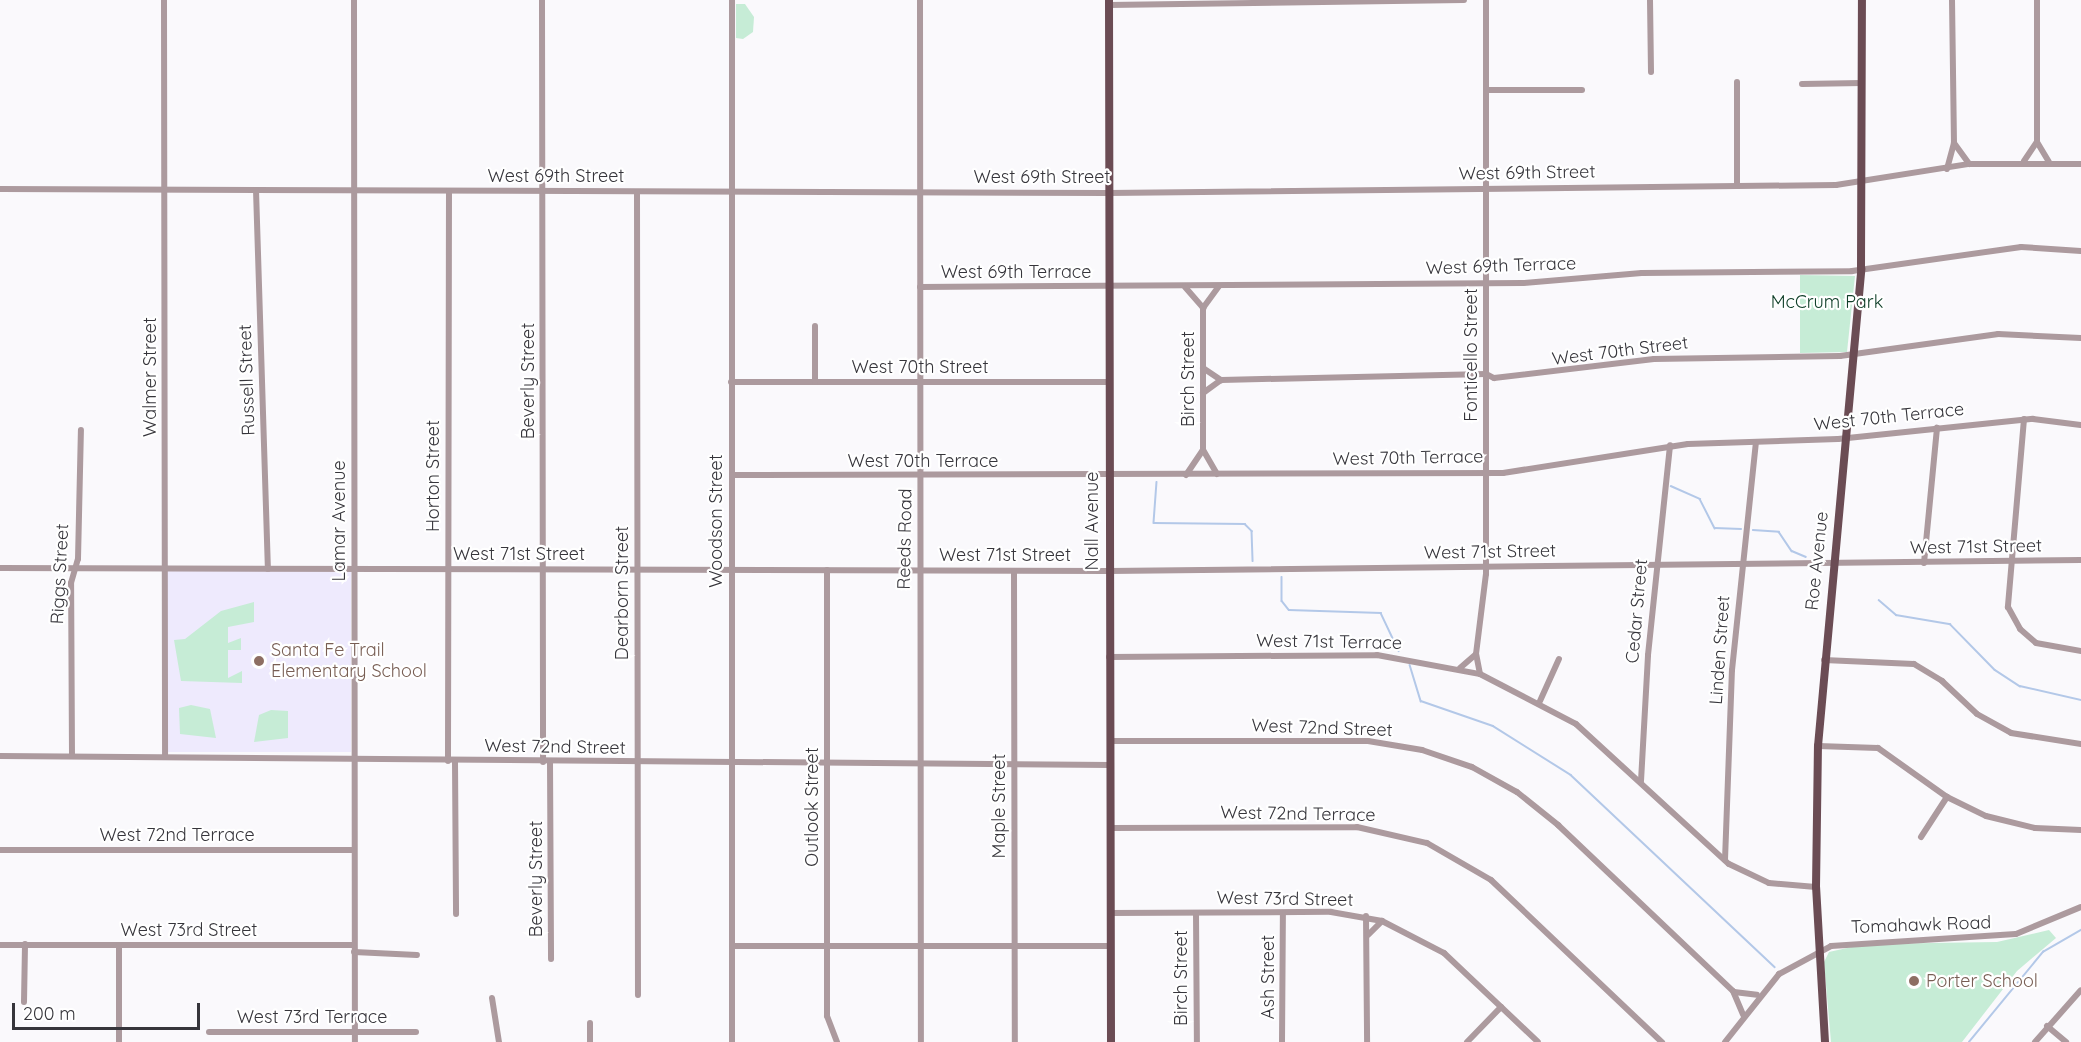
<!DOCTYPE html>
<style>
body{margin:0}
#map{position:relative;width:2081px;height:1042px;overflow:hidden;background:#faf9fc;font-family:Quicksand,sans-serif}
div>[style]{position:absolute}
.built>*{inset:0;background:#eeeafd;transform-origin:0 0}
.green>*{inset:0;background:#c6ecd6}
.stream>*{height:1.5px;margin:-0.75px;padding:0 0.75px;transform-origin:0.75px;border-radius:0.75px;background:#b3c8e8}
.minor>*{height:6px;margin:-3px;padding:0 3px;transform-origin:3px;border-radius:3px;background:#ac9a9e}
.major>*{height:8px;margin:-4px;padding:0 4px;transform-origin:4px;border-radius:4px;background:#6b4c54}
.dots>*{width:16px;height:16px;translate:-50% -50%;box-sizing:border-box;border:3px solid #fff;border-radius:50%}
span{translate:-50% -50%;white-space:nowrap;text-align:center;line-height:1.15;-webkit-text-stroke:4.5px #fff;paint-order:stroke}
.street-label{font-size:18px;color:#36353b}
.park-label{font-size:18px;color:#11402a}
.education-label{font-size:18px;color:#785e54}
.left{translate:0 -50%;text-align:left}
.scale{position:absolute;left:12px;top:1003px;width:188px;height:27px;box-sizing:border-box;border:3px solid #36353b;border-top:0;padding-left:8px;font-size:18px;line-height:21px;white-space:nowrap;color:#36353b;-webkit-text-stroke:4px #fff;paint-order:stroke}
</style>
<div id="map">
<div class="built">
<i style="left:167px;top:570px;width:184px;height:182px"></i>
</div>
<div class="green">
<i style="clip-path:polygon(736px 4px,745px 4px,754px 17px,753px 32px,743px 39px,736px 38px)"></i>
<i style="clip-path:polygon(1800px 275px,1855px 276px,1847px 352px,1800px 353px)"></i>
<i style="clip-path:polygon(254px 602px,254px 622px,228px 627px,228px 643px,241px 638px,241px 650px,228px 650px,228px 678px,242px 671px,242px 683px,181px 681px,174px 640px,185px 639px,221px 611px)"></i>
<i style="clip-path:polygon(191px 705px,210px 709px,216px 738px,180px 734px,179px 708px)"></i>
<i style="clip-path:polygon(271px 710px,288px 711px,288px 738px,254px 742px,259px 715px)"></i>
<i style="clip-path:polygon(2049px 930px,2056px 938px,2017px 971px,1962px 1042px,1831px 1042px,1824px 962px,1829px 952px,1865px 944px,1997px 942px)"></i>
</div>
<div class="stream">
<i style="left:1157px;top:482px;width:41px;rotate:94.2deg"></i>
<i style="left:1154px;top:523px;width:91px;rotate:0.6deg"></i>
<i style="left:1245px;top:524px;width:10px;rotate:45deg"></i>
<i style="left:1252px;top:531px;width:30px;rotate:88deg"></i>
<i style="left:1671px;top:486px;width:32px;rotate:24deg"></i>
<i style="left:1700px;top:499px;width:33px;rotate:63deg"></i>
<i style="left:1715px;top:528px;width:26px;rotate:2deg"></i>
<i style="left:1753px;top:530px;width:26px;rotate:4deg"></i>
<i style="left:1779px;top:532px;width:23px;rotate:56deg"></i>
<i style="left:1792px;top:551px;width:15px;rotate:23deg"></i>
<i style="left:1282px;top:577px;width:24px;rotate:90deg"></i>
<i style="left:1282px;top:601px;width:11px;rotate:52deg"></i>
<i style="left:1289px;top:610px;width:92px;rotate:1.9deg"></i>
<i style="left:1381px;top:613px;width:42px;rotate:64.7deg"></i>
<i style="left:1879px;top:600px;width:23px;rotate:41deg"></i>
<i style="left:1896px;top:615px;width:55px;rotate:9.5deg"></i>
<i style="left:1950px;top:624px;width:64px;rotate:45.6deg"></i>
<i style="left:1995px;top:670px;width:30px;rotate:33deg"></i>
<i style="left:2020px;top:686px;width:63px;rotate:12.9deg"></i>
<i style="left:1410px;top:665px;width:38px;rotate:73deg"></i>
<i style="left:1421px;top:701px;width:76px;rotate:19.1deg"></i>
<i style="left:1493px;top:726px;width:92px;rotate:32.1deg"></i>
<i style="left:1571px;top:775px;width:280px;rotate:43.3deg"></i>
<i style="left:1969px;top:1042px;width:117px;rotate:-50.6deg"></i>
<i style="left:2043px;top:952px;width:44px;rotate:-30.1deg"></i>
</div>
<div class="minor">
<i style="left:164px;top:0;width:755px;rotate:89.92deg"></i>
<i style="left:354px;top:0;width:1042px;rotate:89.95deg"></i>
<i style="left:542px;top:0;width:762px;rotate:89.92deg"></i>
<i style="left:732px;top:0;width:1042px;rotate:90deg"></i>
<i style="left:920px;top:0;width:1042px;rotate:89.95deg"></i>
<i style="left:1650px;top:0;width:72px;rotate:89.2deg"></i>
<i style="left:1952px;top:0;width:143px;rotate:89.2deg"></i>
<i style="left:1954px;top:143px;width:26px;rotate:54deg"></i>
<i style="left:1109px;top:5px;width:355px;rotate:-0.8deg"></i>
<i style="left:1737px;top:82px;width:104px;rotate:90deg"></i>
<i style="left:1802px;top:84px;width:60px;rotate:-1deg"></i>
<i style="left:1486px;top:90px;width:96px"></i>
<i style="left:2037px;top:142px;width:23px;rotate:59deg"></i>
<i style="left:2024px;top:161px;width:23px;rotate:-56deg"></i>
<i style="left:2037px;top:142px;width:142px;rotate:-90deg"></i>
<i style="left:1947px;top:169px;width:27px;rotate:-75deg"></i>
<i style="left:0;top:189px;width:1109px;rotate:0.21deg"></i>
<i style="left:1109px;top:193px;width:727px;rotate:-0.63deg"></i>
<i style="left:1836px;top:185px;width:135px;rotate:-9deg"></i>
<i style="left:1969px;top:164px;width:112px"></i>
<i style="left:256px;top:190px;width:379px;rotate:88.2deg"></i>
<i style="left:637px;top:192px;width:803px;rotate:89.93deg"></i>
<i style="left:920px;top:287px;width:603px;rotate:-0.38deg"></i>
<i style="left:1523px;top:283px;width:119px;rotate:-4.8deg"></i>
<i style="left:1642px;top:273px;width:210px;rotate:-0.5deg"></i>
<i style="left:1852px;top:271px;width:171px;rotate:-8.1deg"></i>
<i style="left:2021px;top:247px;width:60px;rotate:3.8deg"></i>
<i style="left:1185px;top:287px;width:28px;rotate:49deg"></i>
<i style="left:1203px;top:368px;width:22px;rotate:34deg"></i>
<i style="left:1221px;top:380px;width:265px;rotate:-1.3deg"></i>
<i style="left:1486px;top:374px;width:9px;rotate:27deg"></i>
<i style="left:1494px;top:378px;width:161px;rotate:-6.8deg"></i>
<i style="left:1654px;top:359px;width:186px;rotate:-0.9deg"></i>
<i style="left:1840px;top:356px;width:160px;rotate:-7.9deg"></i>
<i style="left:1998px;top:334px;width:83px;rotate:2.8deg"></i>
<i style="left:731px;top:382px;width:378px"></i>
<i style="left:815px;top:382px;width:56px;rotate:-90deg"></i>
<i style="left:1203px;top:393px;width:22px;rotate:-36deg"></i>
<i style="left:2024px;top:419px;width:189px;rotate:94.9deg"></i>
<i style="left:2008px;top:607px;width:25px;rotate:61deg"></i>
<i style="left:2020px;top:629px;width:21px;rotate:41deg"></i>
<i style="left:2036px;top:643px;width:46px;rotate:10.1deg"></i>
<i style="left:1217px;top:474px;width:28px;rotate:-120deg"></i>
<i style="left:1203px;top:450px;width:142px;rotate:-90deg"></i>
<i style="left:1203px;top:308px;width:27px;rotate:-54deg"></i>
<i style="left:732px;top:475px;width:771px;rotate:-0.15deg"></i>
<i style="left:1503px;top:473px;width:187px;rotate:-8.9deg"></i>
<i style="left:1688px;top:444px;width:150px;rotate:-1.9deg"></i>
<i style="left:1838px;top:439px;width:196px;rotate:-5.9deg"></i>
<i style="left:2033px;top:419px;width:48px;rotate:7.1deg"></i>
<i style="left:1186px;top:475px;width:29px;rotate:-56deg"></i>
<i style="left:1924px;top:563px;width:136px;rotate:-84.5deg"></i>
<i style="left:0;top:568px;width:1109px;rotate:0.15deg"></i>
<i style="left:1109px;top:571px;width:972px;rotate:-0.65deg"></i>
<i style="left:827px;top:570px;width:446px;rotate:90deg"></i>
<i style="left:827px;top:1016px;width:28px;rotate:69deg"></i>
<i style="left:1014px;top:571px;width:471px;rotate:89.9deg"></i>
<i style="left:1109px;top:657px;width:268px;rotate:-0.4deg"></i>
<i style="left:1377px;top:655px;width:105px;rotate:10.5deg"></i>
<i style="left:1480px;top:674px;width:108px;rotate:27.5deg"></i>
<i style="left:1576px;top:724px;width:207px;rotate:42.5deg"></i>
<i style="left:1729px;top:864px;width:44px;rotate:25.4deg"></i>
<i style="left:1769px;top:883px;width:47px;rotate:4.9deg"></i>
<i style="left:1824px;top:660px;width:90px;rotate:2.5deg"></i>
<i style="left:1914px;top:664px;width:33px;rotate:31deg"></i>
<i style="left:1942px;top:681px;width:48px;rotate:43.3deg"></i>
<i style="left:1977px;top:714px;width:39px;rotate:29deg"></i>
<i style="left:2011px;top:733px;width:71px;rotate:8.9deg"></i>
<i style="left:1460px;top:668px;width:21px;rotate:-41deg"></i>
<i style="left:1480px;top:674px;width:20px;rotate:-101deg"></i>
<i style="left:1476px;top:654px;width:81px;rotate:-82.9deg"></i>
<i style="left:1486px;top:574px;width:574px;rotate:-90deg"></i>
<i style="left:1540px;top:701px;width:46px;rotate:-65.7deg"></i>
<i style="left:1110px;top:741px;width:258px"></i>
<i style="left:1368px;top:741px;width:55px;rotate:9.5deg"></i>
<i style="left:1422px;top:750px;width:53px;rotate:18.8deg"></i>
<i style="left:1472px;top:767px;width:51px;rotate:29.1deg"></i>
<i style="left:1517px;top:792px;width:53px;rotate:38.8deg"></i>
<i style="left:1558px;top:825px;width:241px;rotate:43.5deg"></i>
<i style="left:1733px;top:991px;width:26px;rotate:67deg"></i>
<i style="left:1818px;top:746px;width:60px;rotate:1.9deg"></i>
<i style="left:1878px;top:748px;width:85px;rotate:35.4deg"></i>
<i style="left:1947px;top:797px;width:43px;rotate:26deg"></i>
<i style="left:1986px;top:816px;width:50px;rotate:13.8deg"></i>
<i style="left:2035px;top:828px;width:46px;rotate:2.5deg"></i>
<i style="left:0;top:756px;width:1110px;rotate:0.46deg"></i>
<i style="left:72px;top:756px;width:173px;rotate:-90.3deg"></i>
<i style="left:71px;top:583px;width:25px;rotate:-74deg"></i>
<i style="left:78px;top:559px;width:129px;rotate:-88.7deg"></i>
<i style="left:448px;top:761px;width:570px;rotate:-89.9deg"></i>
<i style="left:455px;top:762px;width:152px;rotate:89.6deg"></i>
<i style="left:550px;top:762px;width:197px;rotate:89.7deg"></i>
<i style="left:1641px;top:781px;width:126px;rotate:-86.8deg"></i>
<i style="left:1648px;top:655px;width:211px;rotate:-84deg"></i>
<i style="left:1110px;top:828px;width:247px;rotate:-0.2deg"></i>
<i style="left:1357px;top:827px;width:72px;rotate:12.9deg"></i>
<i style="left:1427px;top:843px;width:74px;rotate:30deg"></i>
<i style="left:1491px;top:880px;width:236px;rotate:43.5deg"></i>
<i style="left:1921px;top:837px;width:48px;rotate:-57deg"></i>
<i style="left:0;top:850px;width:354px"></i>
<i style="left:1725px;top:860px;width:190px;rotate:-87.9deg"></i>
<i style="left:1732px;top:670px;width:228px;rotate:-84deg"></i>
<i style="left:1110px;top:913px;width:221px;rotate:-0.3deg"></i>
<i style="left:1331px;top:912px;width:52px;rotate:10deg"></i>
<i style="left:1382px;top:921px;width:70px;rotate:27.3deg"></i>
<i style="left:1444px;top:953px;width:129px;rotate:43.4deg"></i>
<i style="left:1196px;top:913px;width:129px;rotate:89.6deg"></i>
<i style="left:1366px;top:916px;width:126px;rotate:89.5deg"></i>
<i style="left:1368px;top:935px;width:20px;rotate:-45deg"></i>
<i style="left:0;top:945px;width:354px"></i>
<i style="left:732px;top:946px;width:378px"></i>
<i style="left:354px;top:952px;width:63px;rotate:2.7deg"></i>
<i style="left:1734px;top:992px;width:23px;rotate:7deg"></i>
<i style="left:492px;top:998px;width:45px;rotate:81deg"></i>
<i style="left:24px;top:1002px;width:58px;rotate:-89deg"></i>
<i style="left:590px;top:1023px;width:19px;rotate:90deg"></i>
<i style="left:2047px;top:1026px;width:25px;rotate:40deg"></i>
<i style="left:209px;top:1032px;width:207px"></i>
<i style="left:119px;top:1042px;width:97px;rotate:-90deg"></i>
<i style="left:1282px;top:1042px;width:129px;rotate:-89.6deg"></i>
<i style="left:1467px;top:1042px;width:49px;rotate:-45.8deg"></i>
<i style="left:1725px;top:1042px;width:87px;rotate:-51.5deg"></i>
<i style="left:1779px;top:974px;width:59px;rotate:-28.3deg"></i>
<i style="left:1831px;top:946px;width:185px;rotate:-3.7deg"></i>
<i style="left:2016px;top:934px;width:70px;rotate:-22.6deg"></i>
<i style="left:2035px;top:1042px;width:69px;rotate:-48.5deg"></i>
</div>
<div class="major">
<i style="left:1109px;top:0;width:1042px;rotate:89.89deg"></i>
<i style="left:1825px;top:1042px;width:155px;rotate:-93.3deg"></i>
<i style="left:1816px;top:887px;width:141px;rotate:-89.2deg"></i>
<i style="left:1818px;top:746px;width:479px;rotate:-84.8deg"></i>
<i style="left:1861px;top:269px;width:269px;rotate:-89.8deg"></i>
</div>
<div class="dots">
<i style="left:259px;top:661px;background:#8d6e63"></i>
<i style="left:1914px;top:981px;background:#8d6e63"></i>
</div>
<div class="street-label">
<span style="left:1527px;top:173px;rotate:-1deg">West 69th Street</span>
<span style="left:556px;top:176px">West 69th Street</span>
<span style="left:1042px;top:177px">West 69th Street</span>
<span style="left:1501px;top:266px;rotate:-2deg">West 69th Terrace</span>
<span style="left:1016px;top:272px">West 69th Terrace</span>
<span style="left:1620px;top:351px;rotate:-7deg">West 70th Street</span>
<span style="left:1471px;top:355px;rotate:-90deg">Fonticello Street</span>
<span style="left:920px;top:367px">West 70th Street</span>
<span style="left:150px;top:377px;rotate:-90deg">Walmer Street</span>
<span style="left:1188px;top:379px;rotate:-90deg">Birch Street</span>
<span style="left:247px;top:380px;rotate:-92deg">Russell Street</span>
<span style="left:528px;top:381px;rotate:-90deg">Beverly Street</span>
<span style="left:1889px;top:417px;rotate:-6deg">West 70th Terrace</span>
<span style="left:1408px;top:458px;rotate:-1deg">West 70th Terrace</span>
<span style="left:923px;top:461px">West 70th Terrace</span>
<span style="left:433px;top:476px;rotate:-90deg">Horton Street</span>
<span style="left:339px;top:521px;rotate:-90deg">Lamar Avenue</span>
<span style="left:716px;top:521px;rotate:-90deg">Woodson Street</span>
<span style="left:1092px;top:521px;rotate:-90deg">Nall Avenue</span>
<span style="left:905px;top:539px;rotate:-89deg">Reeds Road</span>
<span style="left:1976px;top:547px;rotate:-1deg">West 71st Street</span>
<span style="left:1490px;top:552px;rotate:-1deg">West 71st Street</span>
<span style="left:519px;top:554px">West 71st Street</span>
<span style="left:1005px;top:555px">West 71st Street</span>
<span style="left:1817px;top:561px;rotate:-84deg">Roe Avenue</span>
<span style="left:60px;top:574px;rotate:-87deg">Riggs Street</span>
<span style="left:622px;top:593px;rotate:-90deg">Dearborn Street</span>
<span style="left:1637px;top:611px;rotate:-85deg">Cedar Street</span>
<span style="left:1329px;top:642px;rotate:1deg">West 71st Terrace</span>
<span style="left:1720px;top:650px;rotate:-86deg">Linden Street</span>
<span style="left:1322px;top:728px;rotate:2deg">West 72nd Street</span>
<span style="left:555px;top:747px;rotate:1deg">West 72nd Street</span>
<span style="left:999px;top:806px;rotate:-90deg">Maple Street</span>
<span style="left:812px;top:807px;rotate:-90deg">Outlook Street</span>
<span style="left:1298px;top:814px;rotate:1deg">West 72nd Terrace</span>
<span style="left:177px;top:835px">West 72nd Terrace</span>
<span style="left:536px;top:879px;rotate:-90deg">Beverly Street</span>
<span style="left:1285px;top:899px;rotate:1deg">West 73rd Street</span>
<span style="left:1921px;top:925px;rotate:-2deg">Tomahawk Road</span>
<span style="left:189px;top:930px">West 73rd Street</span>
<span style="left:1268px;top:977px;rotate:-90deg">Ash Street</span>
<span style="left:1181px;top:978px;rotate:-90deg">Birch Street</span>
<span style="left:312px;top:1017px">West 73rd Terrace</span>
</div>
<div class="park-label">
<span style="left:1827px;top:302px">McCrum Park</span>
</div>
<div class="education-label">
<span class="left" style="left:271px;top:661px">Santa Fe Trail<br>Elementary School</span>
<span class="left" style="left:1926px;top:981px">Porter School</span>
</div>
<div class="scale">200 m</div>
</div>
